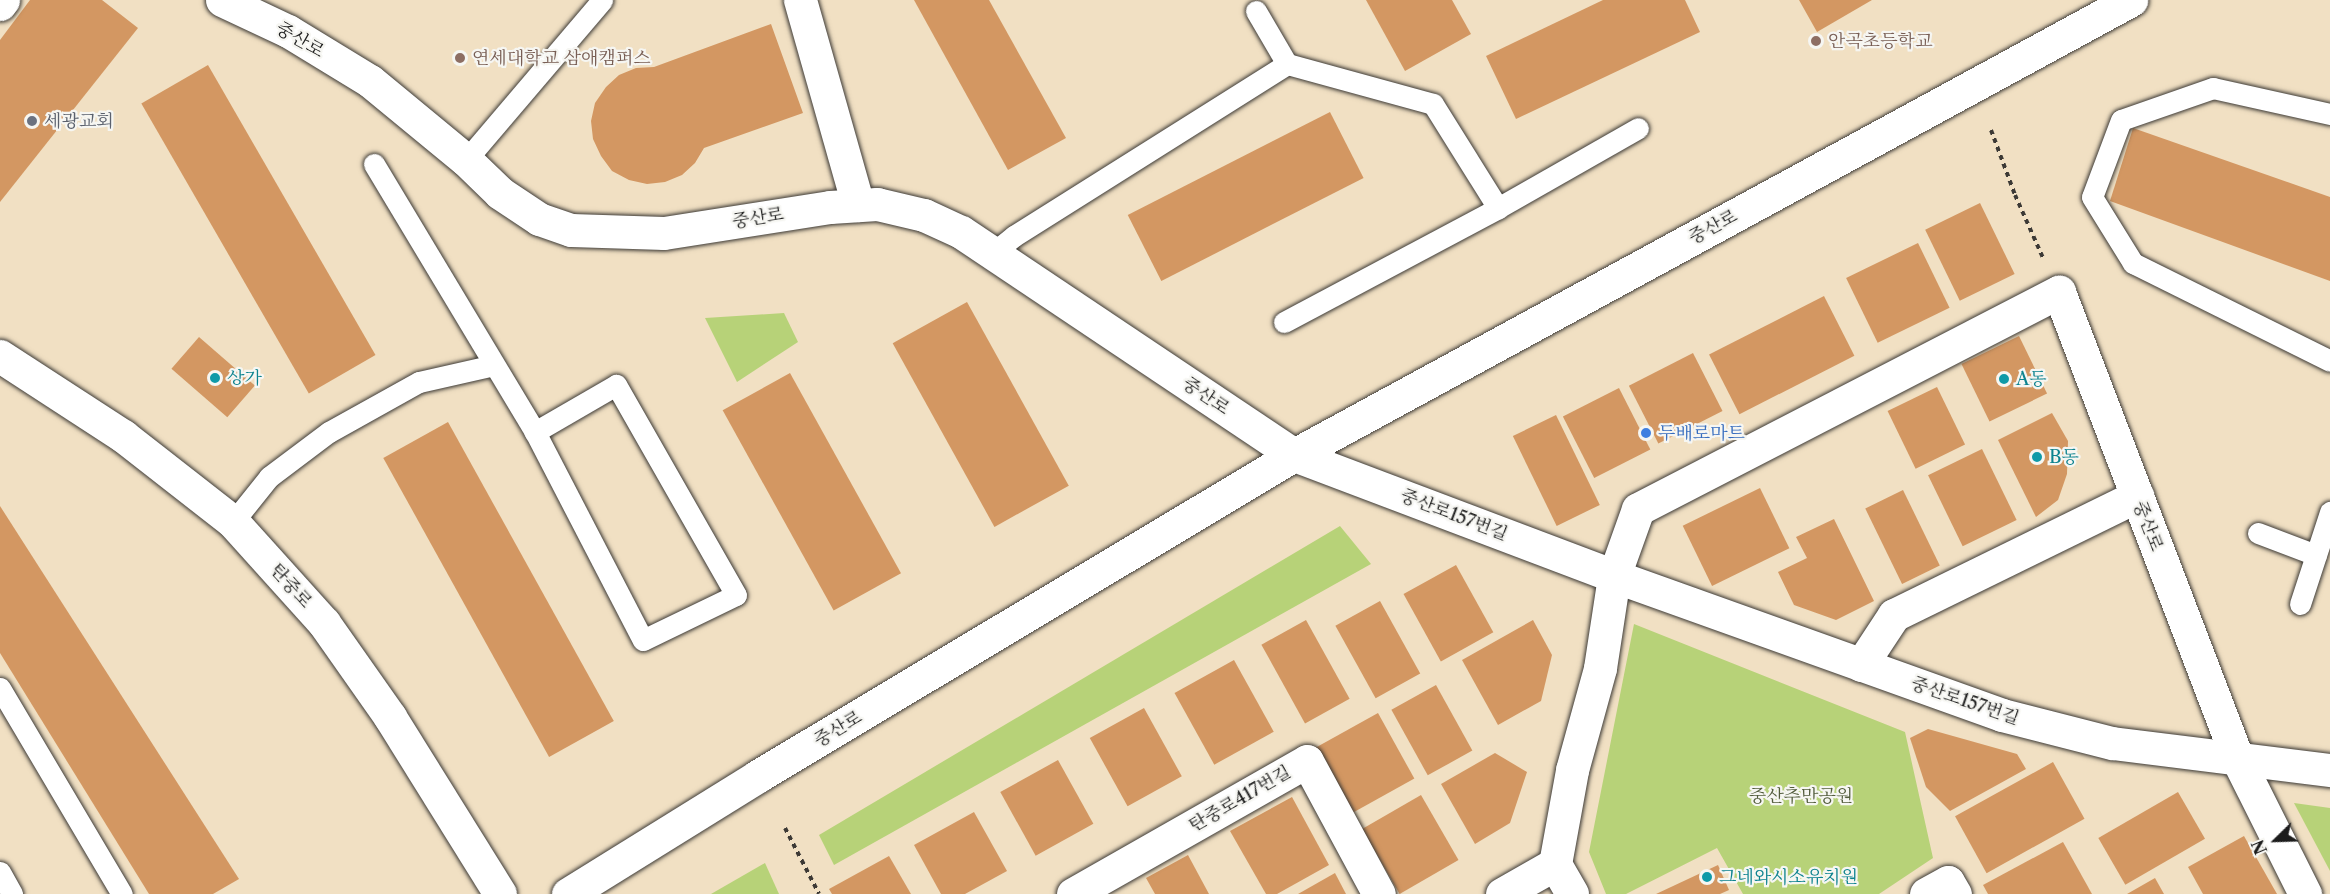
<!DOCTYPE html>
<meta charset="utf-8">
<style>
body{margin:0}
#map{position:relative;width:2330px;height:894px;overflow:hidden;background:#f1e0c3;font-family:"Libre Caslon Text","Noto Serif KR",serif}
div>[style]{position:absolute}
.green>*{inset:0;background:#b7d278}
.building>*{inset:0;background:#d39762;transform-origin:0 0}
.path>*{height:4px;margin-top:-2px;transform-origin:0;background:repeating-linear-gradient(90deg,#3c3935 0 4.5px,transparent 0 9px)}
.roads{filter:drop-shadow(0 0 2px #3c3935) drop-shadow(0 0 2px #3c3935)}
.lane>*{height:21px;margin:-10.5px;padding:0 10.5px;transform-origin:10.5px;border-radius:10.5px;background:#fff}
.street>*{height:33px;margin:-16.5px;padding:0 16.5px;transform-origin:16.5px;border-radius:16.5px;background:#fff}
.secondary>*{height:33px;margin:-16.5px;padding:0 16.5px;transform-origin:16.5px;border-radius:16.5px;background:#fff}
.dots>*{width:16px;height:16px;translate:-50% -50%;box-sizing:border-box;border:3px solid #f6f6f2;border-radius:50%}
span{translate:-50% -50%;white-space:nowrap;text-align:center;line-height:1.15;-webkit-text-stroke:4.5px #f6f6f2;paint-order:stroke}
.street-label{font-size:18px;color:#1c1c1c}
.education-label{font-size:18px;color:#785e54}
.left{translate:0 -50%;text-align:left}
.worship-label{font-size:18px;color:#5b616d}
.culture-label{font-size:18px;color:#0d838f}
.shop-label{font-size:18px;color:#366cbe}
.park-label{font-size:18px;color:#525c3c}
.north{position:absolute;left:2246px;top:810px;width:60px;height:60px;-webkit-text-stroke:4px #f6f6f2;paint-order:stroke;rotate:247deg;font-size:16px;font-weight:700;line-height:24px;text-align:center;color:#1c1c1c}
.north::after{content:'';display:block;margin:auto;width:21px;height:27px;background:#1c1c1c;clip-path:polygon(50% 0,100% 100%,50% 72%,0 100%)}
</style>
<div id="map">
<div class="green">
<i style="clip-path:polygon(784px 313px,798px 342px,737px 382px,705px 318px)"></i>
<i style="clip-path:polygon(1340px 526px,1371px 564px,834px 865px,819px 835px)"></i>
<i style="clip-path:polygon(1634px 624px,1905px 732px,1933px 858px,1879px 894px,1743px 894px,1717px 848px,1626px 894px,1606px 894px,1589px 852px)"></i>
<i style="clip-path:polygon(2294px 803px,2330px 808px,2330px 871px)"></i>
<i style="clip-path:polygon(765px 863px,779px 894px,711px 894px)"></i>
</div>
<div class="building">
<i style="clip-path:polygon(30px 0,102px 0,138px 28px,0 202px,0 40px)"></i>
<i style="clip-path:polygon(914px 0,989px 0,1066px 138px,1008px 170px)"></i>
<i style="clip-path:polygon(1366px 0,1452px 0,1471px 34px,1405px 71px)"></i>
<i style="clip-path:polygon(1603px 0,1685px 0,1700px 32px,1516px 119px,1486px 56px)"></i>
<i style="clip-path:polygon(1799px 0,1872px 0,1817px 32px)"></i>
<i style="clip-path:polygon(771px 24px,803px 113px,704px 148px,695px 163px,682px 175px,665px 182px,647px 184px,629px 180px,612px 171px,601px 156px,593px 139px,591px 121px,595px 103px,606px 87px,619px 75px,636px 68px,654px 67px)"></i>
<i style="left:208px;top:65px;width:335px;height:77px;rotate:60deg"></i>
<i style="left:1330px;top:112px;width:74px;height:227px;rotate:63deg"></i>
<i style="clip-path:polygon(2133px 128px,2330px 197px,2330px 281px,2110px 201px)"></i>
<i style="left:1980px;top:203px;width:79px;height:61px;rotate:64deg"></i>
<i style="left:1918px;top:243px;width:72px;height:80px;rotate:64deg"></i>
<i style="left:1824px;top:296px;width:67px;height:129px;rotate:63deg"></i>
<i style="left:967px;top:302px;width:210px;height:85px;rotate:61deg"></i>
<i style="left:2019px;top:336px;width:64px;height:64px;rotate:64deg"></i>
<i style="left:199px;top:337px;width:74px;height:42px;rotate:41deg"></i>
<i style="left:1693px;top:353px;width:65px;height:72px;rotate:63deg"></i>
<i style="left:790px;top:373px;width:229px;height:77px;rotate:61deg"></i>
<i style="left:1937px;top:387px;width:64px;height:55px;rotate:64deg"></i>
<i style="left:1619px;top:388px;width:69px;height:63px;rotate:63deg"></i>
<i style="clip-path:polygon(2052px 413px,2068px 441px,2067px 474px,2058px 500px,2036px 517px,1998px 440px)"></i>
<i style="left:1556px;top:415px;width:100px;height:48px;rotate:64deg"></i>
<i style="left:448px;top:422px;width:342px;height:74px;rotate:61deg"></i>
<i style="left:1982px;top:449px;width:79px;height:60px;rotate:64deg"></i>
<i style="left:1760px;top:488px;width:67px;height:86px;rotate:64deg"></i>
<i style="left:1903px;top:490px;width:84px;height:42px;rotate:64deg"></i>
<i style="clip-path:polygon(0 506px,239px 879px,213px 894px,149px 894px,0 653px)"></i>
<i style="clip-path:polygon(1834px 519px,1874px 601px,1836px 620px,1794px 605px,1778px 572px,1807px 558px,1796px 537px)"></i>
<i style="left:1456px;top:565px;width:77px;height:60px;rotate:61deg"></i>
<i style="left:1380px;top:601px;width:83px;height:51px;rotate:61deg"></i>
<i style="left:1306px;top:620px;width:90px;height:51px;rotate:61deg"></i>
<i style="clip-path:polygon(1533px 620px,1552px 655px,1541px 701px,1498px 725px,1462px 660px)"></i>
<i style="left:1234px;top:660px;width:82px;height:68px;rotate:61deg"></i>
<i style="left:1436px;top:685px;width:75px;height:51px;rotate:61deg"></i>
<i style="left:1144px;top:708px;width:78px;height:62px;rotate:61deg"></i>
<i style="left:1378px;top:713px;width:75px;height:72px;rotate:61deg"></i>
<i style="clip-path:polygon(1928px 729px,2017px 754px,2026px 769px,1950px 811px,1926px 787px,1910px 738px)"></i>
<i style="clip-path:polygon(1495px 753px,1527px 772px,1510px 823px,1475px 844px,1441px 784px)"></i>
<i style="left:1058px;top:760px;width:73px;height:66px;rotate:61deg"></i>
<i style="left:2053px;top:762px;width:65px;height:112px;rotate:61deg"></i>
<i style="left:2178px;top:792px;width:54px;height:92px;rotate:60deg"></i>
<i style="left:1421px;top:795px;width:75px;height:68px;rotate:60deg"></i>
<i style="clip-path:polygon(1292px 797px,1329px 865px,1277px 894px,1266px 894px,1230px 831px)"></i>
<i style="clip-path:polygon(974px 812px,1007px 871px,965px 894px,941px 894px,914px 845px)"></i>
<i style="clip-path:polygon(2244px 836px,2277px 894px,2203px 894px,2188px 867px)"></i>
<i style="clip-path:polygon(2063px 842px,2092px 894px,1988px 894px,1983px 885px)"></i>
<i style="clip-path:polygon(1188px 855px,1209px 894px,1155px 894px,1146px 878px)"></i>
<i style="clip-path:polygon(889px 856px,911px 894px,832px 894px,829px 889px)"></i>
<i style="clip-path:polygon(1718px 865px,1729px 890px,1720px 894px,1656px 894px)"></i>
<i style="clip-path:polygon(1335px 873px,1346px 894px,1298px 894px)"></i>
<i style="clip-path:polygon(2155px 878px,2164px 894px,2127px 894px)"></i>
</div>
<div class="path">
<i style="left:1991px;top:130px;width:69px;rotate:69.7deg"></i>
<i style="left:2015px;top:195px;width:69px;rotate:66deg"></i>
<i style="left:785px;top:828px;width:74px;rotate:62.7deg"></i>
</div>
<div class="roads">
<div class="lane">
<i style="left:1256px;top:11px;width:61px;rotate:59.7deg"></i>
<i style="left:2330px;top:114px;width:120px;rotate:-167.5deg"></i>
<i style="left:2213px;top:88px;width:97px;rotate:160.8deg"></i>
<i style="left:2121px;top:120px;width:82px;rotate:110.6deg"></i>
<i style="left:2092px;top:197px;width:78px;rotate:58.2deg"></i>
<i style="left:2133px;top:263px;width:220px;rotate:26.4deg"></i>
<i style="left:466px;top:160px;width:210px;rotate:-49.6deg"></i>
<i style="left:374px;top:164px;width:313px;rotate:59deg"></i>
<i style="left:535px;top:432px;width:234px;rotate:62.6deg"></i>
<i style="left:643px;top:640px;width:103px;rotate:-25.8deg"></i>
<i style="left:736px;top:595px;width:242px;rotate:-119.7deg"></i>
<i style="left:616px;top:385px;width:94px;rotate:149.9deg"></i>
<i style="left:993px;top:253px;width:27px;rotate:-39deg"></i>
<i style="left:1014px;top:236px;width:323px;rotate:-32.2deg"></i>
<i style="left:1287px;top:64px;width:151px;rotate:15.3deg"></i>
<i style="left:1433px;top:104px;width:123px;rotate:58deg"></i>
<i style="left:1284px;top:322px;width:242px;rotate:-28deg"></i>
<i style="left:1498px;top:208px;width:161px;rotate:-29.7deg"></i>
<i style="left:233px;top:522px;width:58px;rotate:-51.3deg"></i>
<i style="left:269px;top:477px;width:75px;rotate:-36.9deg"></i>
<i style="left:329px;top:432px;width:103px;rotate:-29.1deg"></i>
<i style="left:419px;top:382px;width:77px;rotate:-12.8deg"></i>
<i style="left:2258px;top:533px;width:62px;rotate:20.8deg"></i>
<i style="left:2300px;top:604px;width:97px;rotate:-71.9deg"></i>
<i style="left:0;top:688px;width:239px;rotate:59.4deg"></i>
<i style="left:0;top:872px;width:25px;rotate:61deg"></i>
</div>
<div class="street">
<i style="left:222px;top:0;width:73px;rotate:25.2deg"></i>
<i style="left:288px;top:31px;width:96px;rotate:31.4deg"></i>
<i style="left:370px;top:81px;width:124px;rotate:39.5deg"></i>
<i style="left:466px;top:160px;width:47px;rotate:44.1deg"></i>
<i style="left:500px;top:193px;width:47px;rotate:33.7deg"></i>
<i style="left:539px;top:219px;width:34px;rotate:19deg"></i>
<i style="left:571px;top:230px;width:93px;rotate:1.8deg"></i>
<i style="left:664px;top:233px;width:168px;rotate:-8.9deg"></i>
<i style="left:830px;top:207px;width:47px;rotate:-3.7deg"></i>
<i style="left:877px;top:204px;width:48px;rotate:13.2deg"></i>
<i style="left:924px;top:215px;width:41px;rotate:24.7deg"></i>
<i style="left:961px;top:232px;width:401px;rotate:33.8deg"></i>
<i style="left:1294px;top:455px;width:342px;rotate:20.7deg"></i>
<i style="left:1614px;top:576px;width:412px;rotate:19.7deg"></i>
<i style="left:2002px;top:715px;width:114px;rotate:14.3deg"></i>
<i style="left:2112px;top:743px;width:220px;rotate:7.1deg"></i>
<i style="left:800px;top:0;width:213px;rotate:74.2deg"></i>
<i style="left:0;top:4px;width:5px;rotate:-53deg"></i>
<i style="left:1861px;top:665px;width:60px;rotate:-56.6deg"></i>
<i style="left:1894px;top:615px;width:271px;rotate:-26.1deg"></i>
<i style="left:1555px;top:864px;width:34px;rotate:60deg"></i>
<i style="left:1073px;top:894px;width:269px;rotate:-29.6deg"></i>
<i style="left:1307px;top:761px;width:151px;rotate:61.6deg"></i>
<i style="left:1502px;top:894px;width:61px;rotate:-29.5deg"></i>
<i style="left:1555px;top:864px;width:96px;rotate:-79.7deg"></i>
<i style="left:1572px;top:770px;width:106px;rotate:-74.6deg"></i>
<i style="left:1600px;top:668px;width:93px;rotate:-81.3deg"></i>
<i style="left:1614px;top:576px;width:71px;rotate:-70.3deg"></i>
<i style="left:1638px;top:509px;width:474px;rotate:-27.3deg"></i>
<i style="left:2059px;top:292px;width:501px;rotate:69.07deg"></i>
<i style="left:2238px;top:760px;width:150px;rotate:63.4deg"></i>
<i style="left:1926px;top:894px;width:25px;rotate:-29deg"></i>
<i style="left:1948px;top:882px;width:14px;rotate:60deg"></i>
</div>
<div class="secondary">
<i style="left:0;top:356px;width:147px;rotate:33deg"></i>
<i style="left:123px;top:436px;width:140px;rotate:38deg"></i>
<i style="left:233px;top:522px;width:136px;rotate:48deg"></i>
<i style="left:324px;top:623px;width:115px;rotate:54.9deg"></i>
<i style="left:390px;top:717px;width:208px;rotate:58.1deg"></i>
<i style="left:568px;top:894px;width:224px;rotate:-31.8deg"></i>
<i style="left:758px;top:776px;width:625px;rotate:-30.92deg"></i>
<i style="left:1294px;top:455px;width:953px;rotate:-28.53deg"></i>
</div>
</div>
<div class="dots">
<i style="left:1816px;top:41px;background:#8d6e63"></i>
<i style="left:460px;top:58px;background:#8d6e63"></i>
<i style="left:32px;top:121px;background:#6b7280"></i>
<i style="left:215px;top:378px;background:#0f9aa8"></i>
<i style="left:2004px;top:379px;background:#0f9aa8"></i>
<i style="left:1646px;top:433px;background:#3f7fe0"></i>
<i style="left:2037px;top:457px;background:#0f9aa8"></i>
<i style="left:1707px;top:877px;background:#0f9aa8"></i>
</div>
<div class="street-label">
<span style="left:300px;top:40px;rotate:30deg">중산로</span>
<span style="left:758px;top:218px;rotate:-9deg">중산로</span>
<span style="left:1713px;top:227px;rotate:-28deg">중산로</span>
<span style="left:1206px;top:396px;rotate:34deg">중산로</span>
<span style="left:1454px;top:515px;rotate:21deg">중산로157번길</span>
<span style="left:2148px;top:526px;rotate:69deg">중산로</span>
<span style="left:291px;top:586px;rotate:48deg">탄중로</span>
<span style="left:1965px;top:701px;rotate:19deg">중산로157번길</span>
<span style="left:838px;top:729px;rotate:-31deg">중산로</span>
<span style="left:1240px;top:799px;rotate:-30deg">탄중로417번길</span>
</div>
<div class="education-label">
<span class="left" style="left:1828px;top:41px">안곡초등학교</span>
<span class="left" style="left:472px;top:58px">연세대학교 삼애캠퍼스</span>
</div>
<div class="worship-label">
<span class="left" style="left:44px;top:121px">세광교회</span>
</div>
<div class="culture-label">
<span class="left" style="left:227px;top:378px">상가</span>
<span class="left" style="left:2016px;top:379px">A동</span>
<span class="left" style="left:2049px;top:457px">B동</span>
<span class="left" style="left:1719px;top:877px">그네와시소유치원</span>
</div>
<div class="shop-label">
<span class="left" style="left:1658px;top:433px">두배로마트</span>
</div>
<div class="park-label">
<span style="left:1801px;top:796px">중산추만공원</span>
</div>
<div class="north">N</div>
</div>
